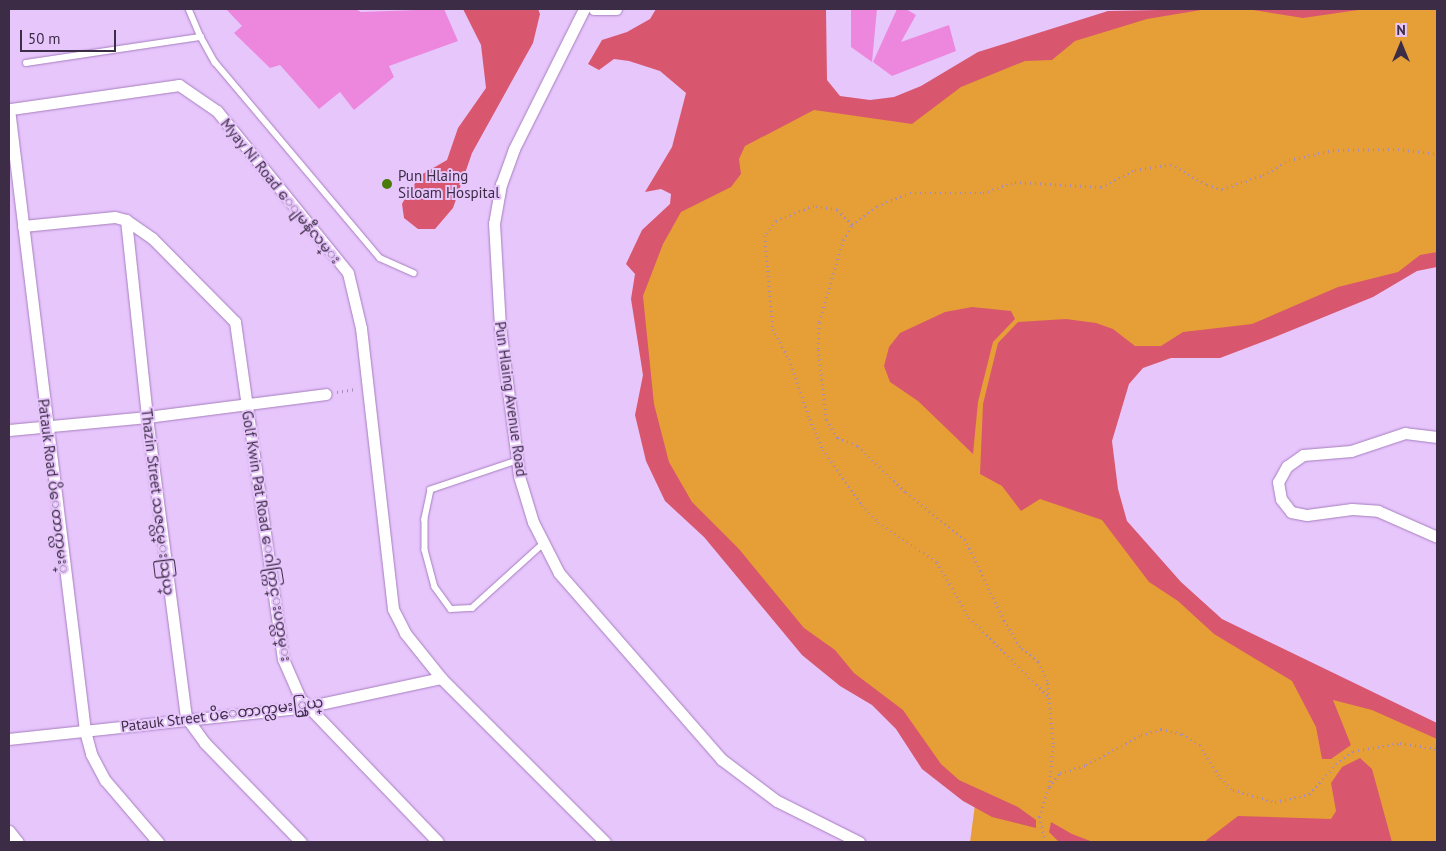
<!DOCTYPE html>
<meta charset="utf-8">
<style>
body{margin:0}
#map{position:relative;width:1446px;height:851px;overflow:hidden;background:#e7c6fc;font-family:"PT Sans","Noto Sans Myanmar",sans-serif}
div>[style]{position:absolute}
.green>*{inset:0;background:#e69f36}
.water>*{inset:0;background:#d9576e}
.building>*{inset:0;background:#ed87de}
.path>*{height:2.5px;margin-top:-1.25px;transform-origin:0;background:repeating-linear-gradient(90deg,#a68bb6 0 1px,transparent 0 5px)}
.roads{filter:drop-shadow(0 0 1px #a67ebd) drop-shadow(0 0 1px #a67ebd)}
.lane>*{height:5.5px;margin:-2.75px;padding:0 2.75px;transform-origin:2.75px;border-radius:2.75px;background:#fff}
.street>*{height:11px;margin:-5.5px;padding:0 5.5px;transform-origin:5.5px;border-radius:5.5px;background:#fff}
.dots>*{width:14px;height:14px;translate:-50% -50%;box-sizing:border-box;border:2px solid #e7c6fc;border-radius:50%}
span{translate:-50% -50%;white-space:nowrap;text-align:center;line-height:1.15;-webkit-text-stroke:4px #e7c6fc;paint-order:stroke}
.poi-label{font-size:15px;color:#3c2c46}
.left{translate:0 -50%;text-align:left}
.street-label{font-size:15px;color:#3c2c46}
.frame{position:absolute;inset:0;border:10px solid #3c2c46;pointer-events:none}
.north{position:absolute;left:1376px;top:20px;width:50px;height:50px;-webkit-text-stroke:4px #e7c6fc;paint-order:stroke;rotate:0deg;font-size:14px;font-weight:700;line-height:20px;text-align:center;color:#3c2c46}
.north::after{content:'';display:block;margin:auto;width:18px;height:22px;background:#3c2c46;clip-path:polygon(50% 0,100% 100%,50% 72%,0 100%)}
.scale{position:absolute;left:20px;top:30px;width:96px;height:22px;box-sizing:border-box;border:2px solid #3c2c46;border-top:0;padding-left:6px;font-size:15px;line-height:18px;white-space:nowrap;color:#3c2c46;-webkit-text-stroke:4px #e7c6fc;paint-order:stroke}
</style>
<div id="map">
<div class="green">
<i style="clip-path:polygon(1169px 9px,1437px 9px,1437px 259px,1256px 333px,1111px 365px,1104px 504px,1219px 627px,1437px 730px,1437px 842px,970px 842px,976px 797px,935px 771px,886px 711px,810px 644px,678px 498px,647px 424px,637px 302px,715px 106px,903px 109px,1035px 43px)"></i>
</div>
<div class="water">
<i style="clip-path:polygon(463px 9px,538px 9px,540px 14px,533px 43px,472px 153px,453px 208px,435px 229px,418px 229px,404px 218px,402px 204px,407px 195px,421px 175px,447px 160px,458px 128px,486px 88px,481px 45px)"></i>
<i style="clip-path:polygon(656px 9px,826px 9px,827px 80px,840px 96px,870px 100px,894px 97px,921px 86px,978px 52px,1108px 11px,1207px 9px,1147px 19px,1075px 41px,1052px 60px,1025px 61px,961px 87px,912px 124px,814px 110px,745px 146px,739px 159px,741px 174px,731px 187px,681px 212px,663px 244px,643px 296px,654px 404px,669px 462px,692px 502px,739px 549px,804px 628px,835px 650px,854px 673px,903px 710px,941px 764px,959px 780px,1018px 807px,1036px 820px,1036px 828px,992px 817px,963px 801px,922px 769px,896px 729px,872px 705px,840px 686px,802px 655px,704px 537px,665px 501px,646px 461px,635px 415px,643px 375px,631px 299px,635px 274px,626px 264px,642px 230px,670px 204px,671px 194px,661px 189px,645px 192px,672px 147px,686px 93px,660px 71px,629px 61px,614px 59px,599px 70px,588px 64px,602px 40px,627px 32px,650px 19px)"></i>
<i style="clip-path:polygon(1247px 9px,1365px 9px,1303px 18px)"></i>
<i style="clip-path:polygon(1437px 252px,1437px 267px,1417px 271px,1373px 297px,1275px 337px,1220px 358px,1171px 358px,1143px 368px,1129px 384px,1112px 441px,1118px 489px,1127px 521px,1181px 582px,1222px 619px,1437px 723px,1437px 739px,1372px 710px,1333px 700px,1351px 745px,1331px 759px,1322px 759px,1316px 727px,1292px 681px,1214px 634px,1178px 601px,1149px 582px,1102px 520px,1040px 499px,1021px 511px,1002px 486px,980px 474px,983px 404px,998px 343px,1018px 322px,1066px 319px,1096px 323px,1113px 329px,1135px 346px,1161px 346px,1183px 332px,1252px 324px,1338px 287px,1398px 272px,1420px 255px)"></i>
<i style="clip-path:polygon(972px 307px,1011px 311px,1015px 319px,993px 342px,978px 402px,973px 454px,918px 401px,890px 382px,884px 366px,889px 347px,900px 333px,945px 312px)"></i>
<i style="clip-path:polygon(1360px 758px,1372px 769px,1392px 842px,1204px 842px,1238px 816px,1331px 819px,1336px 811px,1331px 783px,1342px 767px)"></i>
<i style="clip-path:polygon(1051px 822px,1072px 834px,1093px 842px,1059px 842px,1049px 832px)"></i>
</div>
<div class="building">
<i style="clip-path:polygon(226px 9px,355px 9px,361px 12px,444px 9px,458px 41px,389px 66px,394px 77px,354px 110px,340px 92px,319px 109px,280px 65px,270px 68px,234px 33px,242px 26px)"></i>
<i style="clip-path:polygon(851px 9px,877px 9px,872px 62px,851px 47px)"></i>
<i style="clip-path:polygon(897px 9px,906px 9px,916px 15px,901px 42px,949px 25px,956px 51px,892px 76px,873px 62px)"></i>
</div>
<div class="path">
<i style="left:852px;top:225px;width:21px;rotate:-135deg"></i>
<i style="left:837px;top:210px;width:23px;rotate:-170deg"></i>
<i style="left:814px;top:206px;width:41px;rotate:158.5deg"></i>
<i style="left:776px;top:221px;width:19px;rotate:126deg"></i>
<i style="left:765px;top:236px;width:93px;rotate:85.1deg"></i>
<i style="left:773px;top:329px;width:34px;rotate:62deg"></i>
<i style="left:789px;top:359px;width:64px;rotate:70.7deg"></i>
<i style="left:810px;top:419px;width:33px;rotate:67deg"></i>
<i style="left:823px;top:449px;width:68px;rotate:55.1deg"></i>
<i style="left:862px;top:505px;width:23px;rotate:47deg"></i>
<i style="left:878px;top:522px;width:71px;rotate:34.1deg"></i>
<i style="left:937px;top:562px;width:64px;rotate:59.8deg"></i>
<i style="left:969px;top:617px;width:115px;rotate:45deg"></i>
<i style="left:337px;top:392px;width:19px;rotate:-9deg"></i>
<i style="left:1049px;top:787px;width:43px;rotate:-84.7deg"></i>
<i style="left:1053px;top:744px;width:63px;rotate:-95.4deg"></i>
<i style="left:1047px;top:681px;width:21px;rotate:-115deg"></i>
<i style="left:1038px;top:662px;width:23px;rotate:-140deg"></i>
<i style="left:1020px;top:647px;width:31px;rotate:-122deg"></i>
<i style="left:1004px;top:621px;width:90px;rotate:-115.7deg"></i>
<i style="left:965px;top:540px;width:77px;rotate:-141.3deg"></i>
<i style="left:905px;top:492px;width:66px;rotate:-136.2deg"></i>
<i style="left:857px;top:446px;width:22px;rotate:-158deg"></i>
<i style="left:837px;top:438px;width:21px;rotate:-121deg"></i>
<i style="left:826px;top:420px;width:71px;rotate:-96.4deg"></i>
<i style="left:818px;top:349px;width:27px;rotate:-88deg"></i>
<i style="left:819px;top:322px;width:85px;rotate:-73.7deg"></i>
<i style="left:843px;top:240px;width:17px;rotate:-59deg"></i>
<i style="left:852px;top:225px;width:31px;rotate:-37deg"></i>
<i style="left:877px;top:206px;width:35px;rotate:-22deg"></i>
<i style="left:910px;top:193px;width:73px"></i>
<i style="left:983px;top:193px;width:34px;rotate:-19deg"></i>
<i style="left:1015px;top:182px;width:86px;rotate:3.3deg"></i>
<i style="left:1101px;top:187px;width:38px;rotate:-27deg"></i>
<i style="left:1135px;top:170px;width:36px;rotate:-9deg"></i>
<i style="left:1171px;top:164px;width:42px;rotate:30.3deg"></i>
<i style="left:1207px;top:185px;width:16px;rotate:15deg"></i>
<i style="left:1222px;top:189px;width:43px;rotate:-18.9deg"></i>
<i style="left:1263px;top:175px;width:30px;rotate:-30deg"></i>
<i style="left:1289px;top:160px;width:45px;rotate:-12.8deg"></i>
<i style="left:1333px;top:150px;width:65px;rotate:-0.9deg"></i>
<i style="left:1398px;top:149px;width:39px;rotate:7deg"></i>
<i style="left:1045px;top:842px;width:26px;rotate:-103deg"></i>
<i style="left:1039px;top:817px;width:32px;rotate:-72deg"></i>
<i style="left:1049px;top:787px;width:18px;rotate:-52deg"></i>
<i style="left:1060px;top:773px;width:27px;rotate:-17deg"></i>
<i style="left:1086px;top:765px;width:63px;rotate:-28.6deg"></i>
<i style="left:1141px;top:735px;width:21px;rotate:-17deg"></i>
<i style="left:1161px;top:729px;width:22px;rotate:13deg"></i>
<i style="left:1182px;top:734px;width:21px;rotate:31deg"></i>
<i style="left:1200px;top:745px;width:39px;rotate:59deg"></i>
<i style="left:1220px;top:778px;width:18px;rotate:43deg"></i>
<i style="left:1233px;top:790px;width:44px;rotate:15.9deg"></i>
<i style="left:1275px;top:802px;width:35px;rotate:-13deg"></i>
<i style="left:1309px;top:794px;width:40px;rotate:-48deg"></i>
<i style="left:1336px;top:764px;width:21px;rotate:-37deg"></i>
<i style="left:1353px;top:751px;width:48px;rotate:-9.7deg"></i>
<i style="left:1400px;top:743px;width:37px;rotate:9deg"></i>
</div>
<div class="roads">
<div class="lane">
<i style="left:189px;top:9px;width:30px;rotate:67deg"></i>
<i style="left:26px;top:63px;width:177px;rotate:-8.5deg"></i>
<i style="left:201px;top:37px;width:29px;rotate:61deg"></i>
<i style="left:215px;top:62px;width:256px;rotate:49.9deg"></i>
<i style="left:380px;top:258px;width:37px;rotate:24deg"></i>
<i style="left:517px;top:461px;width:91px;rotate:161.4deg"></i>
<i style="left:431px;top:490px;width:30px;rotate:102deg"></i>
<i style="left:425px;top:519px;width:31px;rotate:90deg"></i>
<i style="left:425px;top:550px;width:38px;rotate:75deg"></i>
<i style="left:435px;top:587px;width:27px;rotate:54deg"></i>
<i style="left:451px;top:609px;width:21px;rotate:-3deg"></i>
<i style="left:472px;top:608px;width:97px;rotate:-42.1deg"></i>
</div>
<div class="street">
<i style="left:584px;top:9px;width:157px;rotate:116.6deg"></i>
<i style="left:514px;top:149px;width:37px;rotate:110deg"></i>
<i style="left:501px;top:184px;width:40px;rotate:100deg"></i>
<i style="left:494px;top:223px;width:104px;rotate:86.7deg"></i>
<i style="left:500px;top:327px;width:150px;rotate:82.7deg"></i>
<i style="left:519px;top:476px;width:48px;rotate:73.1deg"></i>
<i style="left:533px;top:522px;width:57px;rotate:63deg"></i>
<i style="left:559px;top:573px;width:247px;rotate:48.9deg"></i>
<i style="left:721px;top:759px;width:70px;rotate:36.9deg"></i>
<i style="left:777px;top:801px;width:92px;rotate:26.6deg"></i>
<i style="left:594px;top:9px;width:22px"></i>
<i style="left:9px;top:109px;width:627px;rotate:83.03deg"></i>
<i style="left:85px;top:731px;width:24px;rotate:75deg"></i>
<i style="left:91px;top:754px;width:30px;rotate:62deg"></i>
<i style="left:105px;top:780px;width:82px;rotate:49.5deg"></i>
<i style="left:11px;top:109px;width:170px;rotate:-8.1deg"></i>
<i style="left:179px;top:85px;width:46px;rotate:34.4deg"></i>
<i style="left:217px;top:111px;width:208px;rotate:51deg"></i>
<i style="left:348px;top:273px;width:57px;rotate:76.7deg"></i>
<i style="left:361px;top:328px;width:283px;rotate:83.5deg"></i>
<i style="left:393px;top:609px;width:27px;rotate:63deg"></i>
<i style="left:405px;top:633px;width:58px;rotate:51.3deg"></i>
<i style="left:126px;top:220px;width:32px;rotate:35deg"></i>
<i style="left:152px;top:238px;width:118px;rotate:45.3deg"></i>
<i style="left:235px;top:322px;width:340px;rotate:81.9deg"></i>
<i style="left:283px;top:659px;width:43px;rotate:66.4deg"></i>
<i style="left:300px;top:698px;width:199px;rotate:46.2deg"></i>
<i style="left:23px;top:226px;width:92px;rotate:-5.6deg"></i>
<i style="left:115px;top:217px;width:11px;rotate:15deg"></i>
<i style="left:126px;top:220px;width:198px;rotate:83.9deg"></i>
<i style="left:147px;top:417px;width:303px;rotate:82.6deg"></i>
<i style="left:186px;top:717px;width:32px;rotate:54deg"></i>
<i style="left:205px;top:743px;width:138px;rotate:45.9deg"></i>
<i style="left:9px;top:430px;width:139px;rotate:-5.4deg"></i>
<i style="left:147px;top:417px;width:180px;rotate:-7.3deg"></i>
<i style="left:1437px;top:437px;width:32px;rotate:-173deg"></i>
<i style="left:1405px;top:433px;width:57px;rotate:161.6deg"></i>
<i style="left:1351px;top:451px;width:48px;rotate:175.2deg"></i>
<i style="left:1303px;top:455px;width:19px;rotate:145deg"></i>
<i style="left:1287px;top:466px;width:18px;rotate:119deg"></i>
<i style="left:1278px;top:482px;width:17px;rotate:80deg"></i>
<i style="left:1281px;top:499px;width:16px;rotate:52deg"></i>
<i style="left:1291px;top:512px;width:16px;rotate:11deg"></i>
<i style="left:1307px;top:515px;width:45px;rotate:-7.6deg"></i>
<i style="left:1352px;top:509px;width:26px;rotate:4deg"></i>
<i style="left:1378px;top:511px;width:64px;rotate:23.8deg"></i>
<i style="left:9px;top:739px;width:299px;rotate:-6.1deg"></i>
<i style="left:306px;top:707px;width:138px;rotate:-12.1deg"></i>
<i style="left:441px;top:678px;width:232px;rotate:45deg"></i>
<i style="left:9px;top:831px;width:14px;rotate:51deg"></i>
</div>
</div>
<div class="dots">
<i style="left:387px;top:184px;background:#487b07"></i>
</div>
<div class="poi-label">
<span class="left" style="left:398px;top:184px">Pun Hlaing<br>Siloam Hospital</span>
</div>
<div class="street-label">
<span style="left:281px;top:191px;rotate:51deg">Myay Ni Road ေျမနီလမ္း</span>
<span style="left:511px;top:399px;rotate:82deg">Pun Hlaing Avenue Road</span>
<span style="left:54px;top:486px;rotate:83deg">Patauk Road ပိေတာက္လမး္</span>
<span style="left:158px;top:502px;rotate:83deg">Thazin Street သဇင္လမ္းသြယ္</span>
<span style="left:267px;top:536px;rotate:81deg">Golf Kwin Pat Road ေဂါက္ကြင္းပတ္လမ္း</span>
<span style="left:222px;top:714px;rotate:-7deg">Patauk Street ပိေတာက္လမး္သြယ္</span>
</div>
<div class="frame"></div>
<div class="north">N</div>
<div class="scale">50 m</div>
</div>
